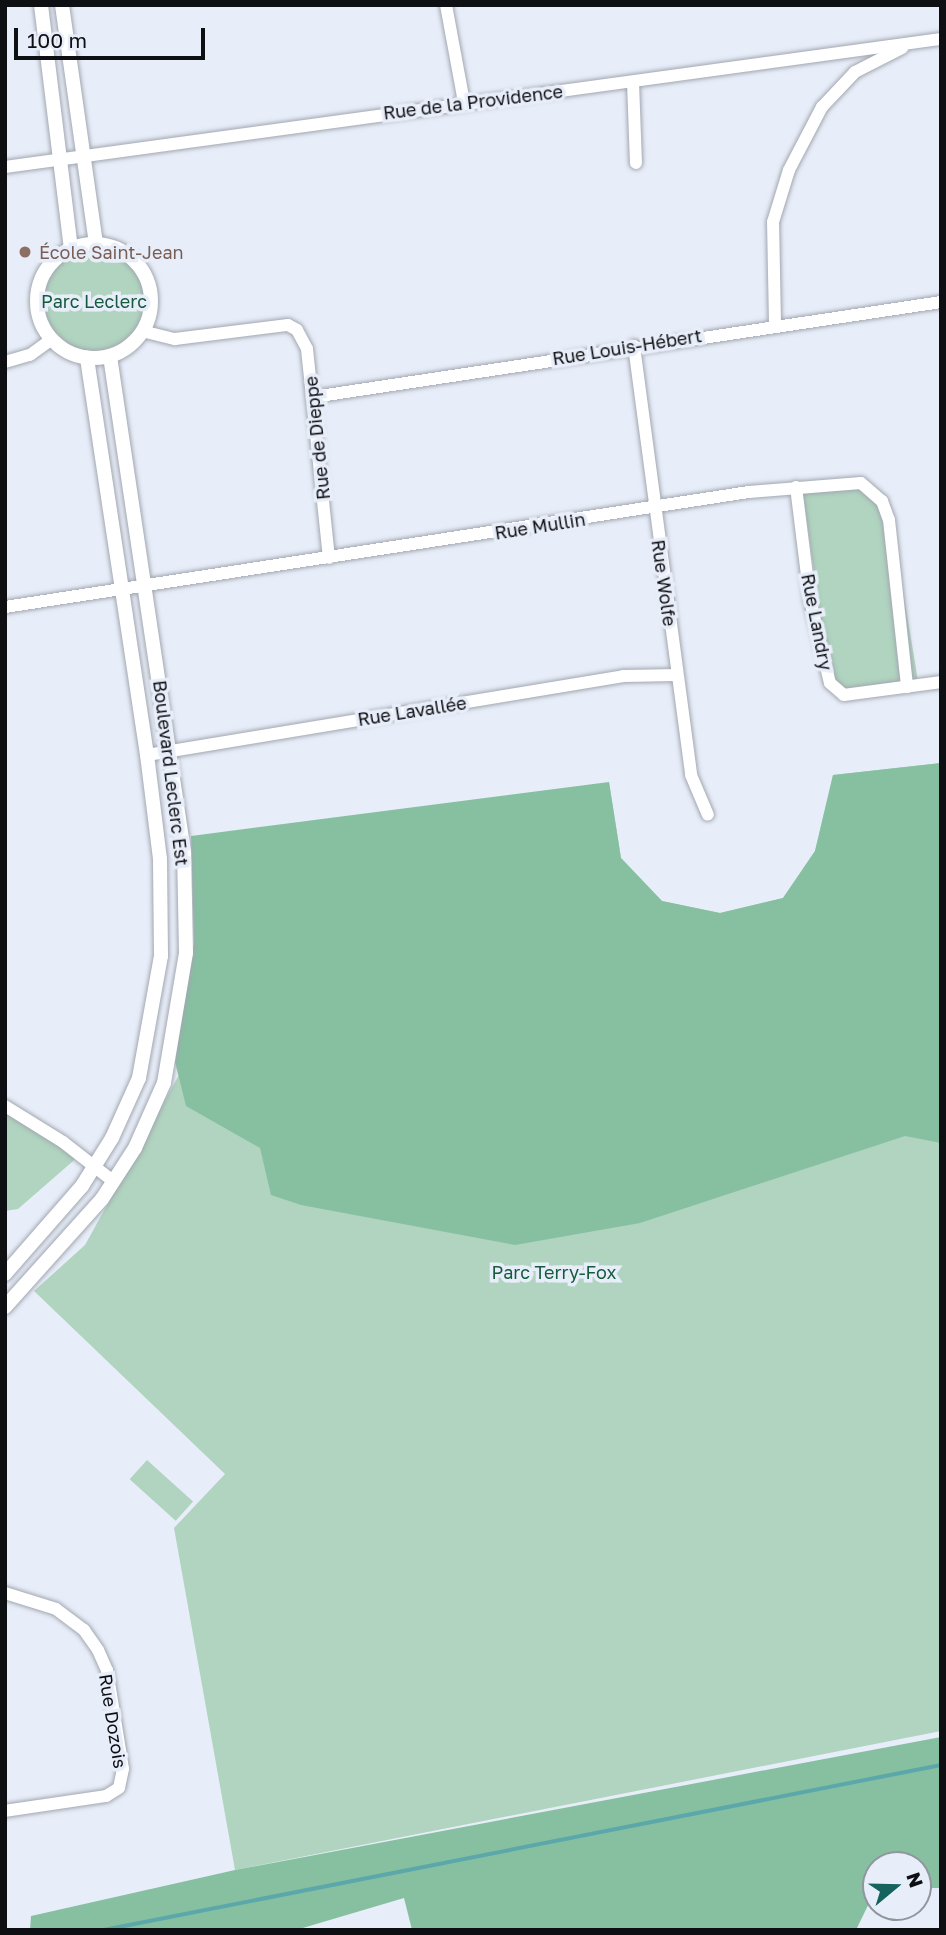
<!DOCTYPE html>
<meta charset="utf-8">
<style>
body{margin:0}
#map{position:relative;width:946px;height:1935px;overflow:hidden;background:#e8eef9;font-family:"Golos Text",sans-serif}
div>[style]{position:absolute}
.green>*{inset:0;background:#b0d4bf;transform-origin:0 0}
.round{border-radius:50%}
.forest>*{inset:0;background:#86c0a1}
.stream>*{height:3.5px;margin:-1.75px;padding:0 1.75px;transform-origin:1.75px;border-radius:1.75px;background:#5ca7aa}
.roads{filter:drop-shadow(0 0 2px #a2a7b1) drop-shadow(0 0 2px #a2a7b1)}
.minor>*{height:12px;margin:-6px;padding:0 6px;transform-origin:6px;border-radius:6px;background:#fff}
.tertiary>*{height:14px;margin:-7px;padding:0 7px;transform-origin:7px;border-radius:7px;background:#fff}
.tertiary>.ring{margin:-7px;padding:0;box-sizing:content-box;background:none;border:14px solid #fff;border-radius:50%}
.dots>*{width:19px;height:19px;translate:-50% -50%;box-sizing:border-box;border:4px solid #e8eef9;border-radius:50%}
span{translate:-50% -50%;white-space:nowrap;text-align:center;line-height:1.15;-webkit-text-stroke:7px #e8eef9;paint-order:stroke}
.street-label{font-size:18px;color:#0e0f13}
.education-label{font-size:18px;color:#785e54}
.left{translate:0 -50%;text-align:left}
.park-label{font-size:18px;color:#155a3c}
.frame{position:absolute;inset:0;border:7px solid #0e0f13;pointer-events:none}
.north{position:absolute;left:862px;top:1851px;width:70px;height:70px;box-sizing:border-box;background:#e8eef9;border:2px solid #91959d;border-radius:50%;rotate:71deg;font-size:19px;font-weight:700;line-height:28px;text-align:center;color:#0e0f13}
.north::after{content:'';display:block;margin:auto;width:24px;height:32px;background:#16635e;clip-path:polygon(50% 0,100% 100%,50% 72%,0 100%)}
.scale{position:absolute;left:14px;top:28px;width:191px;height:32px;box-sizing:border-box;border:4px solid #0e0f13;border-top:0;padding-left:9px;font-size:21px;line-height:24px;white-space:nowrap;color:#0e0f13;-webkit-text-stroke:5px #e8eef9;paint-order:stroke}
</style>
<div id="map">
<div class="green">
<i class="round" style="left:37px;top:244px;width:114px;height:114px"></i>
<i style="clip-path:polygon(855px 477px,881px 492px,890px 513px,919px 687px,831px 691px,802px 487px)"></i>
<i style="clip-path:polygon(941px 763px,941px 1731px,235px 1870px,174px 1528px,225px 1474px,34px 1291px,85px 1245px,180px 1073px,609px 782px,621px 858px,662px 901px,720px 913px,783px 898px,815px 851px,833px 775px)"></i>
<i style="clip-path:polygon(5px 1106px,80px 1155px,18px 1209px,5px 1211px)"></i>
<i style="left:147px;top:1460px;width:62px;height:26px;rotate:42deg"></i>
</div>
<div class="forest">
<i style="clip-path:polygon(941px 763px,941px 1143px,905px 1136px,640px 1223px,515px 1245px,301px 1205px,271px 1195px,260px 1148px,186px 1106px,175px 1062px,194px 943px,191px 836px,609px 782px,621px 858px,662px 901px,720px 913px,783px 898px,815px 851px,833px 775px)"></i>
<i style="clip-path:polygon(941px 1737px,941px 1888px,918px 1888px,918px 1865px,876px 1865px,876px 1889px,856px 1930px,412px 1930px,404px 1898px,296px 1930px,30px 1930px,31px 1916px,235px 1870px)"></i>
</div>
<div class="stream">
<i style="left:104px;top:1930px;width:853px;rotate:-11.15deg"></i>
</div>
<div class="roads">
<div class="minor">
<i style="left:446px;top:5px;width:99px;rotate:79.5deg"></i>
<i style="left:633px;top:82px;width:81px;rotate:87.9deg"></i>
<i style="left:5px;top:167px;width:945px;rotate:-7.79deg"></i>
<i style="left:775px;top:324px;width:102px;rotate:-91.1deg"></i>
<i style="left:773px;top:222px;width:54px;rotate:-72.9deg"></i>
<i style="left:789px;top:170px;width:71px;rotate:-62.4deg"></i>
<i style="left:822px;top:107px;width:48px;rotate:-46.7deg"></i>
<i style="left:855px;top:72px;width:53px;rotate:-27.1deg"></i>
<i style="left:142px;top:331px;width:34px;rotate:14deg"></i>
<i style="left:175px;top:339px;width:114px;rotate:-7.1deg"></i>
<i style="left:288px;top:325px;width:10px;rotate:29deg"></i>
<i style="left:297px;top:330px;width:21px;rotate:62deg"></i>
<i style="left:307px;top:349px;width:210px;rotate:84deg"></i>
<i style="left:634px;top:346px;width:433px;rotate:82.4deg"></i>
<i style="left:691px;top:775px;width:43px;rotate:67deg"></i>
<i style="left:5px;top:362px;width:26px;rotate:-16deg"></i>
<i style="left:30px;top:355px;width:26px;rotate:-36deg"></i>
<i style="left:313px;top:397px;width:635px;rotate:-8.6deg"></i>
<i style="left:796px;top:487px;width:114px;rotate:82.9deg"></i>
<i style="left:810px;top:600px;width:85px;rotate:76.5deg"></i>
<i style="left:830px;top:683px;width:18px;rotate:41deg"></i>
<i style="left:844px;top:695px;width:98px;rotate:-7.6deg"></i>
<i style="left:5px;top:607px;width:753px;rotate:-8.79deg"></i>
<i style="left:749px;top:492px;width:112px;rotate:-4.6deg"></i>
<i style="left:861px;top:483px;width:28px;rotate:41deg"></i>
<i style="left:882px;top:501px;width:20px;rotate:70deg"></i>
<i style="left:889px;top:520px;width:168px;rotate:83.8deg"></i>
<i style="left:147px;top:755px;width:483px;rotate:-9.4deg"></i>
<i style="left:623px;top:676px;width:54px;rotate:-1.1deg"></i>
<i style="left:5px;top:1106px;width:68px;rotate:31.8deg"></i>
<i style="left:63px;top:1142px;width:63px;rotate:38deg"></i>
<i style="left:5px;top:1593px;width:53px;rotate:17.4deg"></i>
<i style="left:56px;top:1609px;width:35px;rotate:37deg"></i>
<i style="left:84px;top:1630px;width:24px;rotate:55deg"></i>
<i style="left:98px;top:1650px;width:22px;rotate:66deg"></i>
<i style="left:107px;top:1670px;width:100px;rotate:80.8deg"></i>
<i style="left:123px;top:1769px;width:19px;rotate:102deg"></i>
<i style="left:119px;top:1788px;width:15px;rotate:148deg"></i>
<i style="left:106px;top:1796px;width:102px;rotate:171.6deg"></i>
</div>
<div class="tertiary">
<i style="left:41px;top:5px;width:245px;rotate:83deg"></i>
<i style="left:62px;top:5px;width:241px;rotate:81.9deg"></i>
<i class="ring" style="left:37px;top:244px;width:100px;height:100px"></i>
<i style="left:5px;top:1274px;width:117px;rotate:-48.8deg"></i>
<i style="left:82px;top:1186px;width:57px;rotate:-58deg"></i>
<i style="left:112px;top:1138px;width:66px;rotate:-65.8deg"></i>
<i style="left:139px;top:1078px;width:124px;rotate:-79.8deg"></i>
<i style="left:161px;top:956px;width:97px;rotate:-90.6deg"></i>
<i style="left:160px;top:859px;width:105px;rotate:-97.1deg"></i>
<i style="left:147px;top:755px;width:402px;rotate:-98.6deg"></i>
<i style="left:5px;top:1307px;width:145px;rotate:-48.1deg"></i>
<i style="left:102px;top:1199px;width:61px;rotate:-57.1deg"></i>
<i style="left:135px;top:1148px;width:71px;rotate:-66deg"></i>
<i style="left:164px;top:1083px;width:132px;rotate:-80.4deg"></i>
<i style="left:186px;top:953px;width:101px;rotate:-91.1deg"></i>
<i style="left:184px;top:852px;width:501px;rotate:-98.49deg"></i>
</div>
</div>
<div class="dots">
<i style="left:25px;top:252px;background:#8d6e63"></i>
</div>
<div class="street-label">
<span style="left:473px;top:102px;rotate:-7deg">Rue de la Providence</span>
<span style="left:627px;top:347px;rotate:-9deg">Rue Louis-Hébert</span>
<span style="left:317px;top:438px;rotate:-96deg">Rue de Dieppe</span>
<span style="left:540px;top:526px;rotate:-9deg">Rue Mullin</span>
<span style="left:664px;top:583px;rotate:82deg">Rue Wolfe</span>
<span style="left:817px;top:622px;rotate:79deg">Rue Landry</span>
<span style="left:412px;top:711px;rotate:-9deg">Rue Lavallée</span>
<span style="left:171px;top:773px;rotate:83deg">Boulevard Leclerc Est</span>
<span style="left:113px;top:1721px;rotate:81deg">Rue Dozois</span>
</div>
<div class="education-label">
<span class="left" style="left:39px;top:252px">École Saint-Jean</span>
</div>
<div class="park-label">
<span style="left:94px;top:301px">Parc Leclerc</span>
<span style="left:554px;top:1272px">Parc Terry-Fox</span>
</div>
<div class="frame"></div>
<div class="north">N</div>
<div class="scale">100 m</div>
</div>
